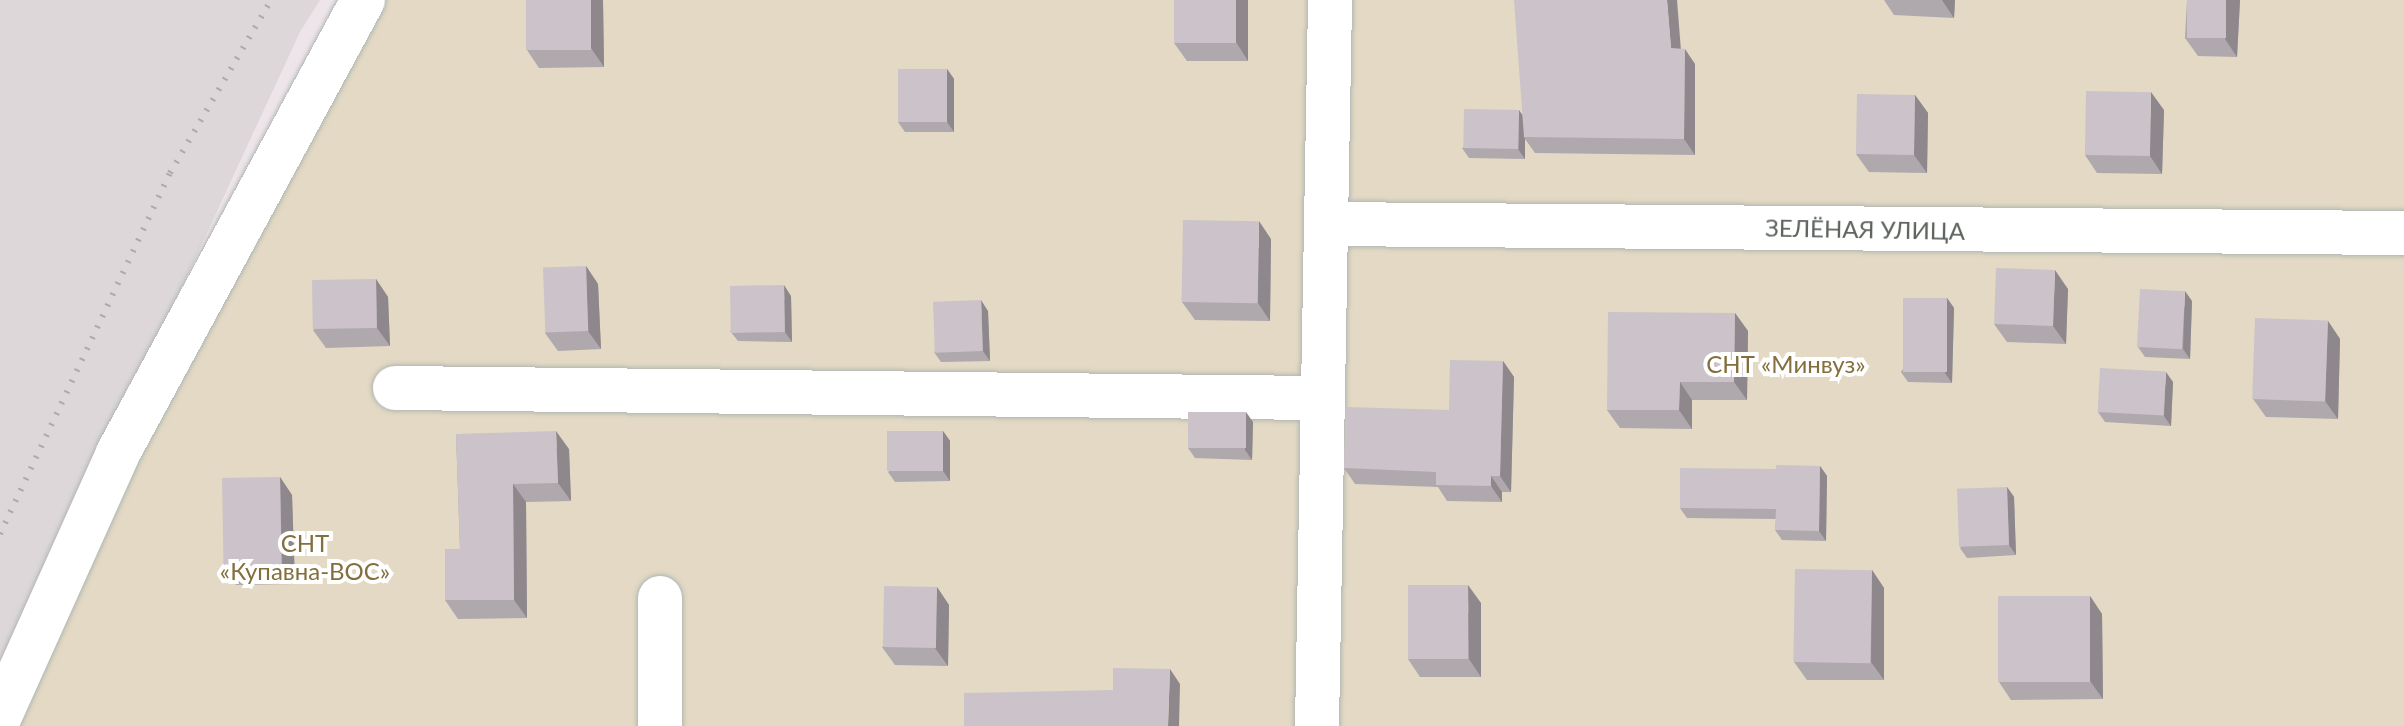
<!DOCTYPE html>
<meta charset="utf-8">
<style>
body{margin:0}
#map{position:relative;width:2404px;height:726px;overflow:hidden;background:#eee5ea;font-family:Lato,sans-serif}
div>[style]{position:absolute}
.industrial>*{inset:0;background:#ddd7da}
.green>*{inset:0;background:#e3d9c4}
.roads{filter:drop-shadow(0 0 2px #b0b6b2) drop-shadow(0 0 2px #b0b6b2)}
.minor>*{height:44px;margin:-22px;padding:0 22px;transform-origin:22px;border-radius:22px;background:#fff}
.rail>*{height:6px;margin-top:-3px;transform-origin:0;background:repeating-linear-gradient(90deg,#a9aba9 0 2px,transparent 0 12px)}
.wall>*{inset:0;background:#afa8ad}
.shaded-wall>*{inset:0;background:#8e888d}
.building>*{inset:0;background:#cbc3c9;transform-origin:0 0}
span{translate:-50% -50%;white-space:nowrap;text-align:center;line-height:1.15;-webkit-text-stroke:8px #fff;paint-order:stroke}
.street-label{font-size:24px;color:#5d645e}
.park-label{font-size:24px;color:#836f3d}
</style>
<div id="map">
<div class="industrial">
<i style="clip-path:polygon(0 0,320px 0,300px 32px,0 680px)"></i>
</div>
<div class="green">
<i style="clip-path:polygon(363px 0,2404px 0,2404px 726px,0 726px)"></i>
</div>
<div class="roads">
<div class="minor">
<i style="left:1326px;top:224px;width:1078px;rotate:0.48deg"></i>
<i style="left:395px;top:388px;width:928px;rotate:0.62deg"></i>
<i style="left:660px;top:598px;width:128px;rotate:90deg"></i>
<i style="left:0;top:716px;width:288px;rotate:-65.8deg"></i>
<i style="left:118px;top:453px;width:515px;rotate:-61.59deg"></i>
<i style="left:1317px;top:726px;width:726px;rotate:-88.97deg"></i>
</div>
</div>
<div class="rail">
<i style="left:0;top:534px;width:399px;rotate:-64.8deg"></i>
<i style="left:170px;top:173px;width:200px;rotate:-59.7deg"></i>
</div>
<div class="wall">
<i style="clip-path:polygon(603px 0,604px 67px,539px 68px,527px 50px)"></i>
<i style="clip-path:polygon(1174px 0,1248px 0,1248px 61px,1187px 61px,1174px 43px)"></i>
<i style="clip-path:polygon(1884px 0,1955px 0,1954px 18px,1894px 15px)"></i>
<i style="clip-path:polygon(2187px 0,2240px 0,2237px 57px,2198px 56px,2185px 38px)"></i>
<i style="clip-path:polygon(1681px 49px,1695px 64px,1695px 155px,1535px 153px,1525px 139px,1525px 159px,1469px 158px,1462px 148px,1522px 115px)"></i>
<i style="clip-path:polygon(947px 69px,954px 79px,954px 132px,905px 132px,898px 122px)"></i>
<i style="clip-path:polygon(1915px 95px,1928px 113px,1927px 173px,1869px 172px,1856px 154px)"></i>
<i style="clip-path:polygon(2164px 110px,2162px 174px,2097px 173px,2085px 155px)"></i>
<i style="clip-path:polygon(1271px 239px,1270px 321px,1195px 320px,1182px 302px)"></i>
<i style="clip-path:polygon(586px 266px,598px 284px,601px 349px,558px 351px,545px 333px)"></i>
<i style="clip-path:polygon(376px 279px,388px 297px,390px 346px,326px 348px,313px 330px)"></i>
<i style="clip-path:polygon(2068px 289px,2066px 344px,2007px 342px,1994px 324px)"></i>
<i style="clip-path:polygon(791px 296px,792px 342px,738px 341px,730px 331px)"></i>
<i style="clip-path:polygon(1947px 298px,1954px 308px,1952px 383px,1908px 382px,1901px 372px)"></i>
<i style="clip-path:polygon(2192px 301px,2190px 359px,2145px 357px,2138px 347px)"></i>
<i style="clip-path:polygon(988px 311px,990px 361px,941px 362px,934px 352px)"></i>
<i style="clip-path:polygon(1735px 313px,1748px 331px,1747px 400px,1692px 400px,1692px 429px,1620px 428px,1607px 410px)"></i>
<i style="clip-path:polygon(2328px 321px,2340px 339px,2338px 419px,2266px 417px,2253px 399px)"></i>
<i style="clip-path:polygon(1503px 361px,1514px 377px,1511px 492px,1502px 492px,1502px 502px,1447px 501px,1438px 487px,1355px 484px,1344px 468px,1449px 410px)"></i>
<i style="clip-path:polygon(2173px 382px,2171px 426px,2105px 422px,2098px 412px)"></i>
<i style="clip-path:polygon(1253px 422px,1252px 460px,1195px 458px,1188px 448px)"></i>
<i style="clip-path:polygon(943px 431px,950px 441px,950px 481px,895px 482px,888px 472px)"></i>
<i style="clip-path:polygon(456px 434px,569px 449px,571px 501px,526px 502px,527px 618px,458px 619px,445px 600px,460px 549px)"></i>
<i style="clip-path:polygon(1820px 466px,1827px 476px,1826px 541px,1782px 540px,1775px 530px,1776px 519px,1687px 518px,1680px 508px,1776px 469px)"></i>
<i style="clip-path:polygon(280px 477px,292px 495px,295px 584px,236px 585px,224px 567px)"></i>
<i style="clip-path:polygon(2007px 487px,2014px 497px,2016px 555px,1967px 558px,1960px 548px)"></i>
<i style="clip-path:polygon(1872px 570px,1884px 588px,1884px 680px,1807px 680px,1794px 662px)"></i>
<i style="clip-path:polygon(937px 587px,949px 605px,948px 666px,895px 665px,882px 647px)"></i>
<i style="clip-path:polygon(2090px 596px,2102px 614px,2103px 699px,2011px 700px,1999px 682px)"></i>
<i style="clip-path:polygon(1481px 603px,1481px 677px,1420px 677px,1408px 659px)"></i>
</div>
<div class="shaded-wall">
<i style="clip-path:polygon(591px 0,603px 0,604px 67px,591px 48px)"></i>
<i style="clip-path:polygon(1236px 0,1248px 0,1248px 61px,1236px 42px)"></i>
<i style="clip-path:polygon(1667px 0,1677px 0,1682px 64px,1671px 48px)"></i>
<i style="clip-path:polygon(1942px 0,1955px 0,1954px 18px)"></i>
<i style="clip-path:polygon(2226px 0,2240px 0,2237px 57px,2225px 39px)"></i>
<i style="clip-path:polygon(1685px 49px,1695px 64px,1695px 155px,1684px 139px)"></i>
<i style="clip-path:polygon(947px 69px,954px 79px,954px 132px,947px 122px)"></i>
<i style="clip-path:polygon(2151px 92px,2164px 110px,2162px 174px,2150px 156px)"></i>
<i style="clip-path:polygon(1915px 95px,1928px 113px,1927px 173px,1914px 155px)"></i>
<i style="clip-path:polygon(1519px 110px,1526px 120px,1524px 137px,1525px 139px,1525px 159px,1518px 149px)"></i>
<i style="clip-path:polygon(1259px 221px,1271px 239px,1270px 321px,1258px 303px)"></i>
<i style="clip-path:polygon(586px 266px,598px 284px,601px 349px,588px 331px)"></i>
<i style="clip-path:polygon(2055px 270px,2068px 289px,2066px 344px,2053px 326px)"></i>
<i style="clip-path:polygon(376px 279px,388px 297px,390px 346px,377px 328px)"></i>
<i style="clip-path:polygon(784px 285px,791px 296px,792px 342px,785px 332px)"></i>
<i style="clip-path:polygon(2185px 291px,2192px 301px,2190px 359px,2183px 349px)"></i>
<i style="clip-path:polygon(1947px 298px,1954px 308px,1952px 383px,1945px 373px)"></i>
<i style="clip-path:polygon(981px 300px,988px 311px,990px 361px,983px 351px)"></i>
<i style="clip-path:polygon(1735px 313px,1748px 331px,1747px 400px,1734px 382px)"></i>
<i style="clip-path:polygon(2328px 321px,2340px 339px,2338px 419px,2325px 401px)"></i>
<i style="clip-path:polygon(1503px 361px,1514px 377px,1511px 492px,1500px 476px)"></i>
<i style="clip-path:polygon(2166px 372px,2173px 382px,2171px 426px,2164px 416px)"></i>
<i style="clip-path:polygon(1680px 382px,1692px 400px,1692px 429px,1679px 410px)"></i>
<i style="clip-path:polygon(1246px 412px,1253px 422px,1252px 460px,1245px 450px)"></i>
<i style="clip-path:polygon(556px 431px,569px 449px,571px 501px,558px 483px)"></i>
<i style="clip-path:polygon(943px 431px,950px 441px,950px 481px,943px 471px)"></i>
<i style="clip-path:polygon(1820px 466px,1827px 476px,1826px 541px,1819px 531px)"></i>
<i style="clip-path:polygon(1491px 476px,1502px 492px,1502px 502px,1491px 486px)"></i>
<i style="clip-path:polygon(280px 477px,292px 495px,295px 584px,282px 566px)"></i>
<i style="clip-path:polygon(513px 484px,526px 502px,527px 618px,514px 600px)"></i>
<i style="clip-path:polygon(2007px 487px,2014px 497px,2016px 555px,2009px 545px)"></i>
<i style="clip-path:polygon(1872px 570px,1884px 588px,1884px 680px,1871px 662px)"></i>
<i style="clip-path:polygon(1468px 585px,1481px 603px,1481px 677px,1469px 659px)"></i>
<i style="clip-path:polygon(937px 587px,949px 605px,948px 666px,935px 648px)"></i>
<i style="clip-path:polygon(2090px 596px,2102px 614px,2103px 699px,2090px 681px)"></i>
<i style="clip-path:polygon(1170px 669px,1180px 684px,1179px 726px,1168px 726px)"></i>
</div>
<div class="building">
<i style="left:526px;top:0;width:65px;height:50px"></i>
<i style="left:1174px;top:0;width:62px;height:43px"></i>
<i style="clip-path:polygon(1514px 0,1667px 0,1671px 48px,1685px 49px,1684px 139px,1524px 137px)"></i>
<i style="left:2187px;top:0;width:39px;height:38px"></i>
<i style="left:898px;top:69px;width:49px;height:53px"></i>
<i style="left:2086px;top:91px;width:65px;height:64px;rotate:1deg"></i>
<i style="left:1857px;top:94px;width:58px;height:60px;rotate:1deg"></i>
<i style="left:1464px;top:109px;width:55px;height:39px;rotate:1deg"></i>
<i style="left:1183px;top:220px;width:76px;height:82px;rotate:1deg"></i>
<i style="left:586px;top:266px;width:65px;height:43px;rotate:88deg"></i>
<i style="left:1996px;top:268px;width:59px;height:56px;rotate:2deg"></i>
<i style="left:376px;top:279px;width:49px;height:64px;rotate:89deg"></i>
<i style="left:784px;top:285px;width:47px;height:54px;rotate:89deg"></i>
<i style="left:2140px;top:289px;width:45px;height:58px;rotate:3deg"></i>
<i style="left:1903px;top:298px;width:44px;height:74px"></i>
<i style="left:981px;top:300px;width:51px;height:48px;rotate:88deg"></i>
<i style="clip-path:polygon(1608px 312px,1735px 313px,1734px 382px,1680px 382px,1679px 410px,1607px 410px)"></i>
<i style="left:2255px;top:318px;width:73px;height:81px;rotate:2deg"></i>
<i style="clip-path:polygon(1450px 360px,1503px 361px,1500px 476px,1491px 476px,1491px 486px,1436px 485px,1436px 472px,1344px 468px,1346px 407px,1449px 410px)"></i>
<i style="left:2100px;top:368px;width:66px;height:44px;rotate:3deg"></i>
<i style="left:1188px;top:412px;width:58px;height:36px"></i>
<i style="clip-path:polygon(556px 431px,558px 483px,513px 484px,514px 600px,445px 600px,445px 549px,460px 549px,456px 434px)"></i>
<i style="left:943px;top:431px;width:40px;height:56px;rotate:90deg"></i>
<i style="clip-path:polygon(1776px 465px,1820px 466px,1819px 531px,1775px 530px,1776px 509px,1680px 508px,1680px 468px,1776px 469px)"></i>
<i style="left:280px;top:477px;width:89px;height:58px;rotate:89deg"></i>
<i style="left:2007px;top:487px;width:58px;height:50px;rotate:88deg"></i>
<i style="left:1795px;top:569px;width:77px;height:93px;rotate:1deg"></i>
<i style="left:1408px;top:585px;width:60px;height:74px"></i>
<i style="left:884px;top:586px;width:53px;height:61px;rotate:1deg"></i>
<i style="left:1998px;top:596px;width:92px;height:86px"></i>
<i style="clip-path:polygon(1113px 668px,1170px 669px,1168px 726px,964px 726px,964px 693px,1113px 690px)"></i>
</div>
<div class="street-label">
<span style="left:1865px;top:229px;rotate:1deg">ЗЕЛЁНАЯ УЛИЦА</span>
</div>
<div class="park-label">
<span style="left:1786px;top:364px">СНТ «Минвуз»</span>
<span style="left:305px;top:557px">СНТ<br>«Купавна-ВОС»</span>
</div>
</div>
